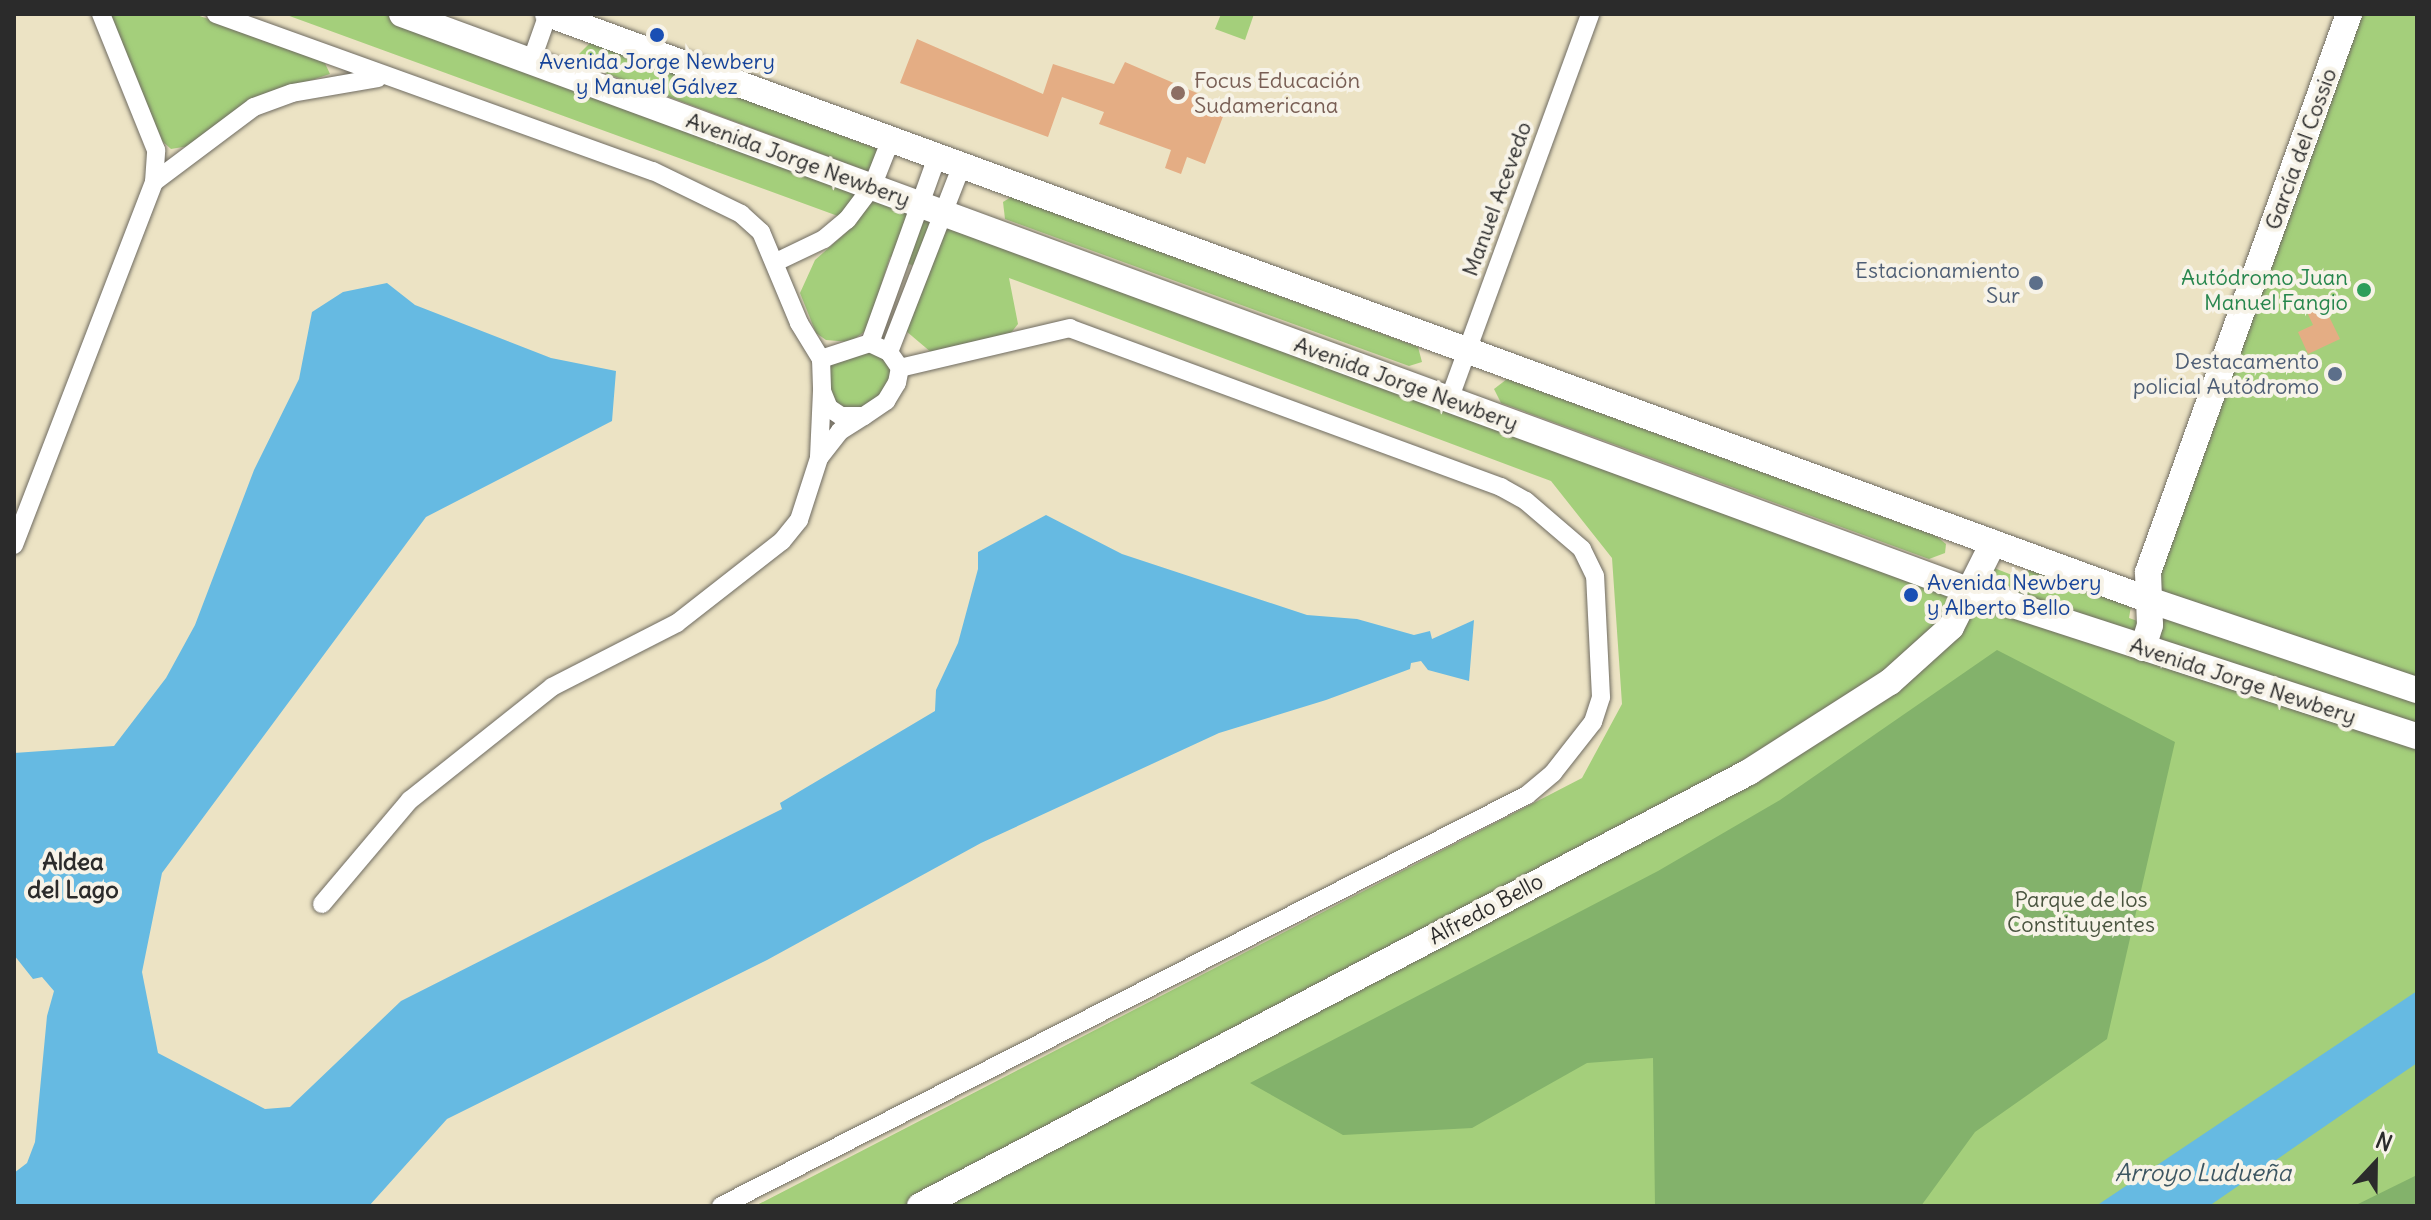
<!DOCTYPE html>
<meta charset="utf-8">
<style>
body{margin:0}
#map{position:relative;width:2431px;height:1220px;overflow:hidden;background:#ece3c4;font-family:Delius,sans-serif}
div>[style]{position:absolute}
.green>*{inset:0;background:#a4cf7b}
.forest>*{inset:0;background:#83b26b}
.water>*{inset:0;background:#66bae2}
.building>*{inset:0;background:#e4ad84}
.roads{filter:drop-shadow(0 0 2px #6f6b61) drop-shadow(0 0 2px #6f6b61)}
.street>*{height:18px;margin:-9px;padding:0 9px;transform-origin:9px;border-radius:9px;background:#fff}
.secondary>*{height:26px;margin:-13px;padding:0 13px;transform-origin:13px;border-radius:13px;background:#fff}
.dots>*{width:22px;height:22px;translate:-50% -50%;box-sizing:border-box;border:4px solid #f7f3e8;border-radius:50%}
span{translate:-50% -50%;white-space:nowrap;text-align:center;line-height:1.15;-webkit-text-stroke:8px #f7f3e8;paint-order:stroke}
.transit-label{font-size:22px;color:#164399}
.left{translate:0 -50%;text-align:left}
.education-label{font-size:22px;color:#785e54}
.street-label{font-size:22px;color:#2b2b2b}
.service-label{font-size:22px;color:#4e5e75}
.right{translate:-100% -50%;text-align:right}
.leisure-label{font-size:22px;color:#27864d}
.park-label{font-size:22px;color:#49543f}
.neighbourhood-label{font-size:24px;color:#2b2b2b;font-weight:700}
.water-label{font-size:24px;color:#3d5662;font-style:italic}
.frame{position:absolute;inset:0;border:16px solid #2b2b2b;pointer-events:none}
.north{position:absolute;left:2335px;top:1124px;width:80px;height:80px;-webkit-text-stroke:6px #f7f3e8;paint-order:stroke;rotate:22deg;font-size:22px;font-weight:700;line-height:32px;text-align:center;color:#2b2b2b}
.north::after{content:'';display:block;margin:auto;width:28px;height:36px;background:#2b2b2b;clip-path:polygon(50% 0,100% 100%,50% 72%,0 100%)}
</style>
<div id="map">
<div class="green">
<i style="clip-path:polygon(110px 14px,194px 14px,323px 59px,330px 74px,254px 99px,189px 146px,171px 149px,162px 141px)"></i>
<i style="clip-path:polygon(284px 14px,402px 14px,1970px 591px,1984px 564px,2017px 577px,2029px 570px,2131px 606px,2129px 618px,2149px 625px,2148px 572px,2349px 14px,2417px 14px,2417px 1206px,755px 1206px,1582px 778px,1622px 704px,1612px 558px,1551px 481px,1009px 278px,1018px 324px,1010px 334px,932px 353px,906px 331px,928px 271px,890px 257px,867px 330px,850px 342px,826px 340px,816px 333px,800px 293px,815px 260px,857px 223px)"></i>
<i style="clip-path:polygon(1221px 14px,1254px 14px,1245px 40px,1215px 29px)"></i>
<i style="clip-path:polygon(591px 42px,883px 151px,875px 174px,581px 64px,577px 56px)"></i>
<i style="clip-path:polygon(1011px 197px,1418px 347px,1422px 362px,1409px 366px,1005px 219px,1003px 202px)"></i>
<i style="clip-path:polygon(870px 343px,900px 368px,864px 416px,829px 408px,821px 359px)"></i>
<i style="clip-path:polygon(1507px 379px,1936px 536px,1946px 544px,1945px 553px,1929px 559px,1501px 403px,1494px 389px)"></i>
</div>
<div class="forest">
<i style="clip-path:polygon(1997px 650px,2175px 742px,2107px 1039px,1975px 1132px,1921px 1206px,1655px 1206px,1653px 1058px,1587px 1063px,1472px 1128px,1343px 1135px,1250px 1083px,1658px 871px,1780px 800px)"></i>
<i style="clip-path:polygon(2417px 1175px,2417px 1206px,2354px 1206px)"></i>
</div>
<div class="water">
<i style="clip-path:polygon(387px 283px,415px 305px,551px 358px,616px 371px,612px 421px,426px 517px,162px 873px,142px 972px,158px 1053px,265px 1109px,290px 1107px,401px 1001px,782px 809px,780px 803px,935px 711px,936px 690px,958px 643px,978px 569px,978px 552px,1046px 515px,1122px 554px,1307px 615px,1357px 619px,1414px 635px,1430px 631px,1432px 639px,1474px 620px,1469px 681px,1428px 670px,1421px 661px,1411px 663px,1410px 669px,1326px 700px,1219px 733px,981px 843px,767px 960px,447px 1119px,369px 1206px,14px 1206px,14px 1173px,27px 1163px,35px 1142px,47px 1016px,54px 991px,42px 977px,33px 979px,14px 955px,14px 753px,114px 746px,166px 678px,195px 625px,254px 470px,299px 379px,312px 312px,343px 292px)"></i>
<i style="clip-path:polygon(2417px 991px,2417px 1063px,2209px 1206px,2096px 1206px)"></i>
</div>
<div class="building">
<i style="clip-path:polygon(917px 39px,1043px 94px,1053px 64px,1114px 84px,1125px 62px,1227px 106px,1205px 164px,1187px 157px,1181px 174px,1165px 168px,1171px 150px,1099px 124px,1104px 112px,1062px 97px,1048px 137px,900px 83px)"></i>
<i style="clip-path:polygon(2322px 302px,2340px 339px,2308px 354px,2298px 332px,2313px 325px,2306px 310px)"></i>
</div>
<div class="roads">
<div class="street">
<i style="left:216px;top:14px;width:464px;rotate:19.8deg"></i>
<i style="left:653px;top:171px;width:98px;rotate:26deg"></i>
<i style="left:741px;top:214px;width:27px;rotate:42deg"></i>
<i style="left:761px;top:232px;width:99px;rotate:67.3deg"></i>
<i style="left:799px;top:323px;width:42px;rotate:58.6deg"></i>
<i style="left:531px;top:62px;width:51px;rotate:-70.5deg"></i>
<i style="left:154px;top:182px;width:125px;rotate:-36.9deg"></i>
<i style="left:254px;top:107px;width:40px;rotate:-20.2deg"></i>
<i style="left:292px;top:93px;width:87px;rotate:-9.9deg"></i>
<i style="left:776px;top:262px;width:53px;rotate:-25.6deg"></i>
<i style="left:824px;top:239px;width:30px;rotate:-40deg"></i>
<i style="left:847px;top:220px;width:41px;rotate:-52.9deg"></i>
<i style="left:872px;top:187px;width:52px;rotate:-68.4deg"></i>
<i style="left:870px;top:343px;width:198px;rotate:-70.2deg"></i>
<i style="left:889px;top:352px;width:201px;rotate:-68.7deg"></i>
<i style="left:822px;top:391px;width:67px;rotate:92.6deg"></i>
<i style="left:819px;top:458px;width:34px;rotate:-52deg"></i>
<i style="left:840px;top:431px;width:28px;rotate:-32deg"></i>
<i style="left:864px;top:416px;width:27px;rotate:-34deg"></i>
<i style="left:886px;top:401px;width:21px;rotate:-59deg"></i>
<i style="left:897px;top:383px;width:15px;rotate:-79deg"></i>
<i style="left:900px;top:368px;width:19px;rotate:-125deg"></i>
<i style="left:889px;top:352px;width:21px;rotate:-155deg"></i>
<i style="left:870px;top:343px;width:52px;rotate:161.9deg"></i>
<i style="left:821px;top:359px;width:32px;rotate:88deg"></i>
<i style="left:822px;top:391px;width:18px;rotate:68deg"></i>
<i style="left:829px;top:408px;width:14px;rotate:34deg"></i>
<i style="left:841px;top:416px;width:23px"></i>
<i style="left:1449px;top:400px;width:411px;rotate:-69.9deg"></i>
<i style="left:14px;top:545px;width:389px;rotate:-68.9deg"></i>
<i style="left:154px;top:182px;width:32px;rotate:-86deg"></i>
<i style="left:156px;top:150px;width:147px;rotate:-112deg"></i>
<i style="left:322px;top:904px;width:136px;rotate:-49.8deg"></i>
<i style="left:410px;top:800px;width:181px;rotate:-38.5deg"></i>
<i style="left:552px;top:687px;width:140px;rotate:-27.1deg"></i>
<i style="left:677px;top:623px;width:133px;rotate:-38deg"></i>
<i style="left:782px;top:541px;width:27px;rotate:-51deg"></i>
<i style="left:799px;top:520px;width:65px;rotate:-72.1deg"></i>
<i style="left:721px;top:1206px;width:905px;rotate:-27.02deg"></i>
<i style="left:1527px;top:795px;width:34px;rotate:-40deg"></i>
<i style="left:1553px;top:773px;width:65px;rotate:-51.9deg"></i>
<i style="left:1593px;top:722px;width:26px;rotate:-72deg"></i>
<i style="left:1601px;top:697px;width:121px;rotate:-92.8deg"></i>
<i style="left:1595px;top:576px;width:30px;rotate:-116deg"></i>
<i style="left:1582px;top:549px;width:74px;rotate:-139.4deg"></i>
<i style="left:1526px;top:501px;width:29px;rotate:-151deg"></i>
<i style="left:1501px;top:487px;width:459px;rotate:-159.8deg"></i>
<i style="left:1070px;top:328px;width:175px;rotate:166.8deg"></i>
</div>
<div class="secondary">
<i style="left:402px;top:14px;width:1671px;rotate:20.2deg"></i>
<i style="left:1970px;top:591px;width:470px;rotate:18deg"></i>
<i style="left:548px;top:14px;width:1705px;rotate:20.1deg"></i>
<i style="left:2149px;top:600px;width:283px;rotate:18.6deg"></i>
<i style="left:2143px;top:648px;width:24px;rotate:-73deg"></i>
<i style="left:2150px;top:625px;width:53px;rotate:-92.2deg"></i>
<i style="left:2148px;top:572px;width:593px;rotate:-70.19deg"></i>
<i style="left:920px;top:1206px;width:936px;rotate:-27.63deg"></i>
<i style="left:1749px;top:772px;width:167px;rotate:-32.6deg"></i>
<i style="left:1890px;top:682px;width:82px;rotate:-42deg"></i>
<i style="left:1951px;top:627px;width:94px;rotate:-63.4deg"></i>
</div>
</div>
<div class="dots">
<i style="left:657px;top:35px;background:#1a4fb4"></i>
<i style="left:1178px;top:93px;background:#8d6e63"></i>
<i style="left:2036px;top:283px;background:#5c6f8a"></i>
<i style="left:2364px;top:290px;background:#2e9e5b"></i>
<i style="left:2335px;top:374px;background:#5c6f8a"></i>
<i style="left:1911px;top:595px;background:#1a4fb4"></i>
</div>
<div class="transit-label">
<span style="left:657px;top:74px">Avenida Jorge Newbery<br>y Manuel Gálvez</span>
<span class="left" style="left:1927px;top:595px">Avenida Newbery<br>y Alberto Bello</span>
</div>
<div class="education-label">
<span class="left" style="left:1194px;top:93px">Focus Educación<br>Sudamericana</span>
</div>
<div class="street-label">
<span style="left:2301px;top:149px;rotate:-70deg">García del Cossio</span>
<span style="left:798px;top:160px;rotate:20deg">Avenida Jorge Newbery</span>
<span style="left:1497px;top:199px;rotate:-70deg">Manuel Acevedo</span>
<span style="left:1406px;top:384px;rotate:20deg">Avenida Jorge Newbery</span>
<span style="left:2243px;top:681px;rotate:18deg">Avenida Jorge Newbery</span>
<span style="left:1486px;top:909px;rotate:-28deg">Alfredo Bello</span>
</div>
<div class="service-label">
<span class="right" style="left:2020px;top:283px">Estacionamiento<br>Sur</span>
<span class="right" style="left:2319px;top:374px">Destacamento<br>policial Autódromo</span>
</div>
<div class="leisure-label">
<span class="right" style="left:2348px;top:290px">Autódromo Juan<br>Manuel Fangio</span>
</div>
<div class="park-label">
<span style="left:2081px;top:912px">Parque de los<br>Constituyentes</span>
</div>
<div class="neighbourhood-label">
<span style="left:73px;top:876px">Aldea<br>del Lago</span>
</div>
<div class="water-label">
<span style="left:2203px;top:1173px">Arroyo Ludueña</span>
</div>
<div class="frame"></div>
<div class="north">N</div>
</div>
